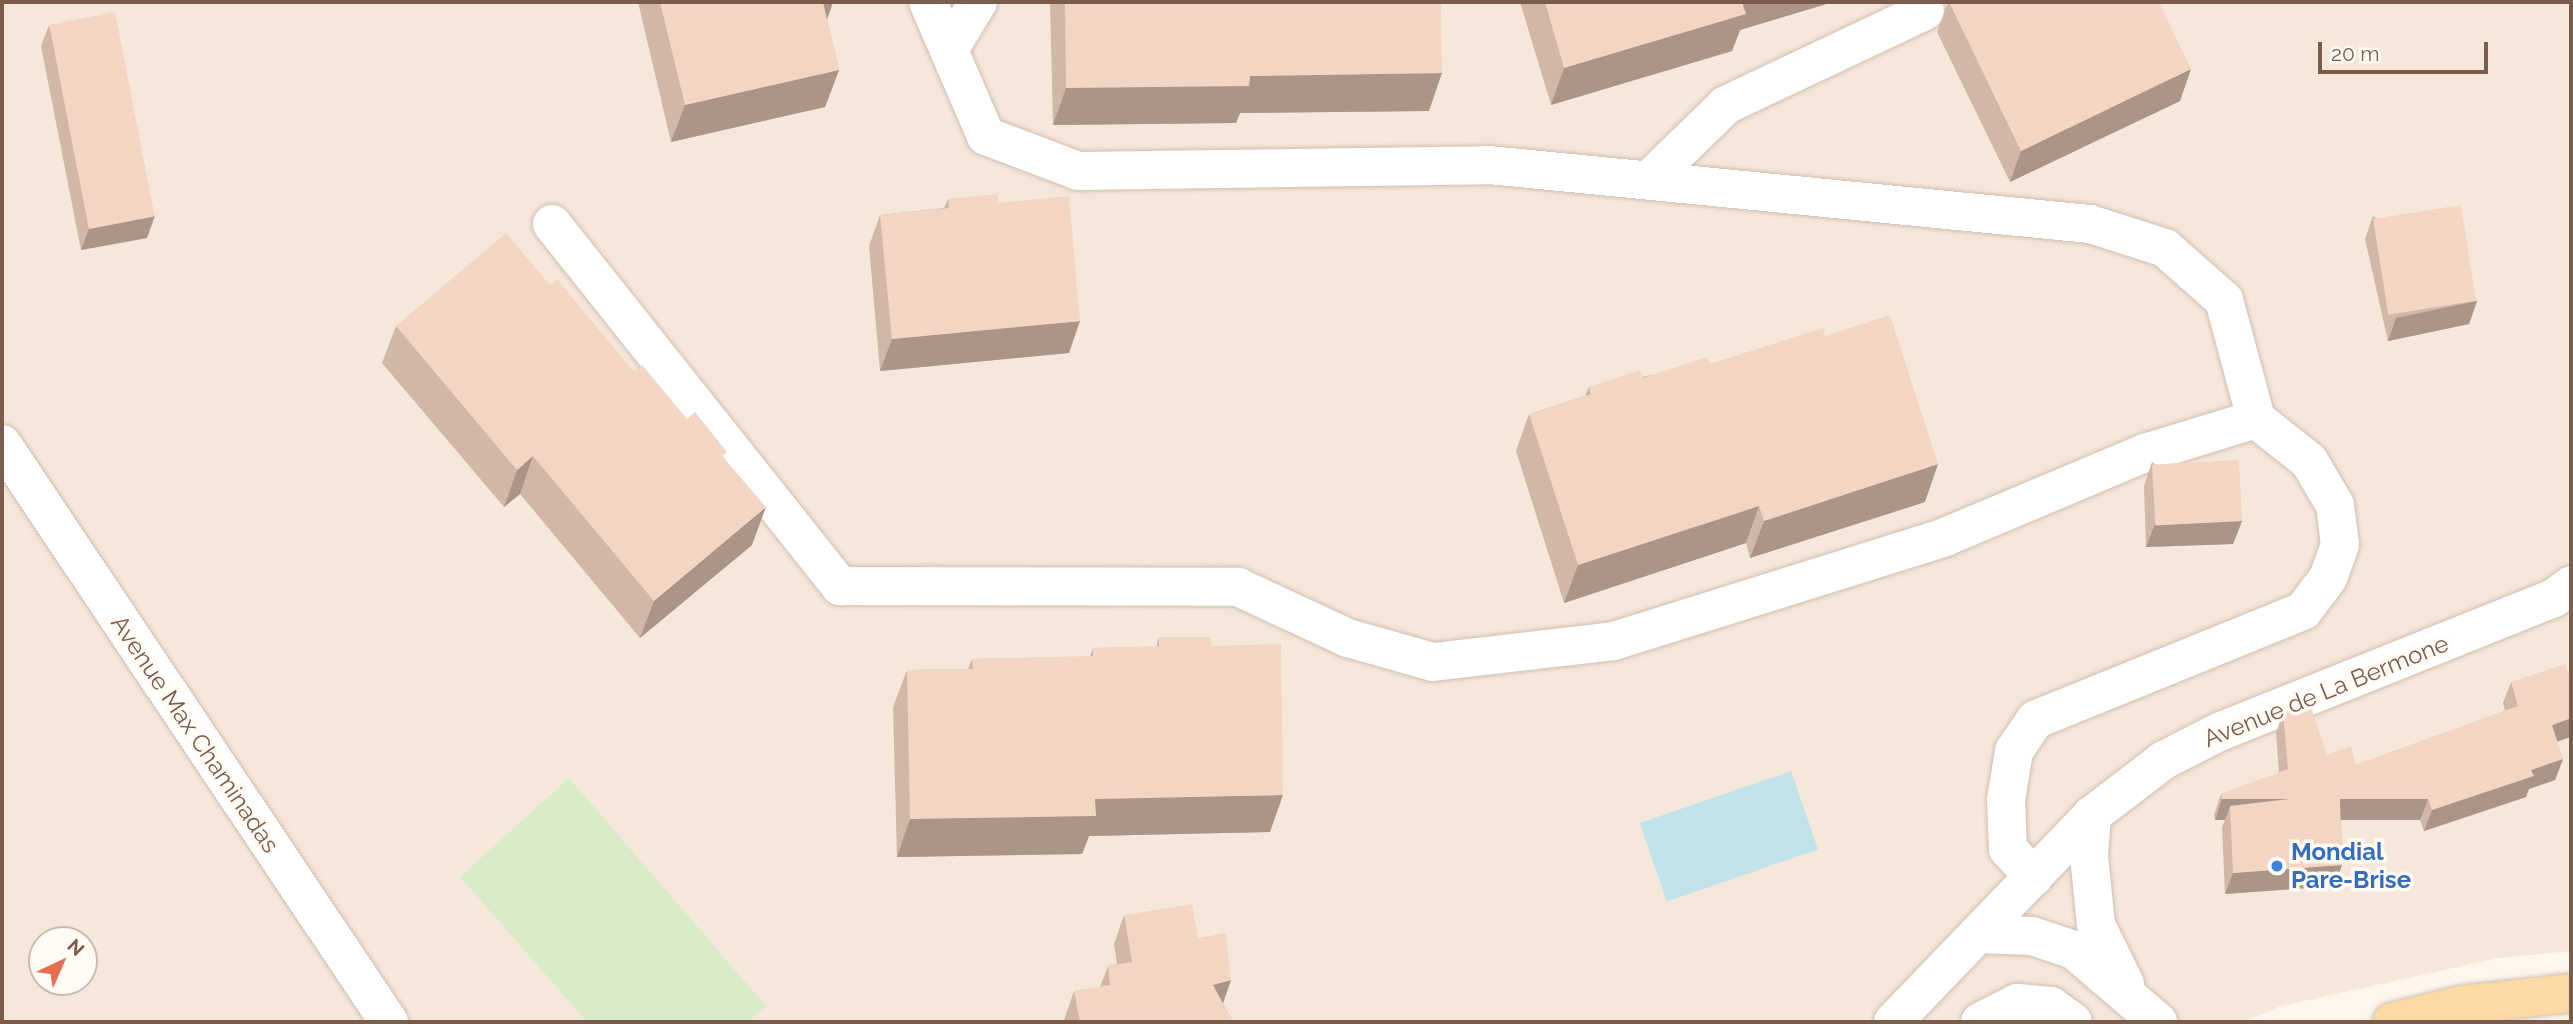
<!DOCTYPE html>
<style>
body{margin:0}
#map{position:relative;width:2573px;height:1024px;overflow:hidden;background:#fdf6ec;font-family:Raleway,sans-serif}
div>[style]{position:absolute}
.residential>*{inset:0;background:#f5e8da}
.green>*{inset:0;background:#d8ecc9}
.water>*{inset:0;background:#bfe3e8;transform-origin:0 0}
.roads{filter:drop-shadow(0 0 2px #d1beb0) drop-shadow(0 0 2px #d1beb0)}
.minor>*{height:38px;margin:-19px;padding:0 19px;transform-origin:19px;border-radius:19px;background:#fff}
.major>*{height:38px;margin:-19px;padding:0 19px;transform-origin:19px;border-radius:19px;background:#fbd9a5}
.wall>*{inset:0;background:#d1b7a8}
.shaded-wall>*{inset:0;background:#aa9588}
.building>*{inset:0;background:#f3d5c3;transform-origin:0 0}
.dots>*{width:19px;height:19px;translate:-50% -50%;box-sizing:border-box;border:4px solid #fffaf3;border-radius:50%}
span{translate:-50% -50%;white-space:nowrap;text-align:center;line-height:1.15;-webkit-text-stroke:7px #fffaf3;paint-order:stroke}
.street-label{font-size:24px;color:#7a5c4d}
.shop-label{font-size:24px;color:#366cbe;font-weight:700}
.left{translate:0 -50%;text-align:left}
.frame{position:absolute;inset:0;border:4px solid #7a5c4d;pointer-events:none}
.north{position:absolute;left:28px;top:926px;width:70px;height:70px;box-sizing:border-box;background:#fffaf3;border:2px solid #cabbb1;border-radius:50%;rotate:44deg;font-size:19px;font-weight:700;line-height:28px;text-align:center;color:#7a5c4d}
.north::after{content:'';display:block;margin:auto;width:24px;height:32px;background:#e76f51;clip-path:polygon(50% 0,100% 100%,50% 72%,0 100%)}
.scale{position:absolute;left:2318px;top:42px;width:170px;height:32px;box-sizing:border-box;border:4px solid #7a5c4d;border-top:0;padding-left:9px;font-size:21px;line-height:24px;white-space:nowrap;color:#7a5c4d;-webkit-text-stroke:5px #fffaf3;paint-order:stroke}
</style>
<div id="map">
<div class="residential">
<i style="clip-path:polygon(evenodd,2px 2px,2571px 2px,2571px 951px,2498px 958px,2281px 1006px,2243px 1022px,2px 1022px,2px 2px,42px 940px,84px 940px,84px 982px,42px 982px,42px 940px)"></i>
</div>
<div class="green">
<i style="clip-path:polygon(569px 778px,766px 1006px,748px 1022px,587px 1022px,460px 877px)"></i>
</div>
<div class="water">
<i style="left:1791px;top:771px;width:83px;height:160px;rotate:71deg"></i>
</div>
<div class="roads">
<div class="minor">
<i style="left:928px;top:2px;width:146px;rotate:66.6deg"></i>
<i style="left:986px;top:136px;width:98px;rotate:20.8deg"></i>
<i style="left:1078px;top:171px;width:411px;rotate:-0.8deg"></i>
<i style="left:1489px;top:165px;width:604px;rotate:5.61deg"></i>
<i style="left:2090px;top:224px;width:79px;rotate:17.7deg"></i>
<i style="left:2165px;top:248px;width:79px;rotate:41.4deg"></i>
<i style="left:2224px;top:300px;width:123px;rotate:74.9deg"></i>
<i style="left:949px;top:50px;width:56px;rotate:-58.9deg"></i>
<i style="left:1649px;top:180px;width:107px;rotate:-44.2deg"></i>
<i style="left:1726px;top:105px;width:220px;rotate:-25.3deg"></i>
<i style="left:552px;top:224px;width:463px;rotate:51.5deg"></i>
<i style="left:840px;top:586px;width:398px;rotate:0.1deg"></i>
<i style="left:1238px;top:587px;width:121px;rotate:24.9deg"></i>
<i style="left:1348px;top:638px;width:88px;rotate:15.8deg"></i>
<i style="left:1433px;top:662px;width:182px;rotate:-6.6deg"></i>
<i style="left:1614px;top:641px;width:347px;rotate:-17.4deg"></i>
<i style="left:1945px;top:537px;width:217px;rotate:-22.8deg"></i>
<i style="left:2145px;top:453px;width:116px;rotate:-17deg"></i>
<i style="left:2256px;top:419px;width:68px;rotate:38.4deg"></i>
<i style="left:2309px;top:461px;width:51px;rotate:59.4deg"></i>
<i style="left:2335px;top:505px;width:40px;rotate:82.9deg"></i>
<i style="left:2340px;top:545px;width:35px;rotate:110deg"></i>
<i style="left:2328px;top:578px;width:41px;rotate:127.1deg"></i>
<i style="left:2303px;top:611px;width:289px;rotate:157.9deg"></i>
<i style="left:2035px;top:720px;width:37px;rotate:124deg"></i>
<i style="left:2014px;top:751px;width:50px;rotate:99.3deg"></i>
<i style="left:2006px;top:800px;width:49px;rotate:87.7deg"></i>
<i style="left:2008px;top:849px;width:38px;rotate:47deg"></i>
<i style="left:2px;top:444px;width:696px;rotate:56.2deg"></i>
<i style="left:2092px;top:815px;width:41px;rotate:94.2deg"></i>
<i style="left:2089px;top:856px;width:69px;rotate:84.2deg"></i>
<i style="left:2096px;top:925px;width:66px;rotate:63.8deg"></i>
<i style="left:1978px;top:934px;width:54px;rotate:2.1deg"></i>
<i style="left:2032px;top:936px;width:44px;rotate:18.4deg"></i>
<i style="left:2074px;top:950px;width:111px;rotate:40.6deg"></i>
<i style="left:1893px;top:1022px;width:287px;rotate:-46.1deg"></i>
<i style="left:2092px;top:815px;width:91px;rotate:-37.4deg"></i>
<i style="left:2164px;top:760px;width:62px;rotate:-27deg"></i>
<i style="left:2219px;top:732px;width:361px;rotate:-21.8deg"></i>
<i style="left:2554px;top:598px;width:21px;rotate:-37deg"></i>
<i style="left:1980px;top:1022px;width:42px;rotate:-27.2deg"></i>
<i style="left:2017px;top:1003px;width:34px;rotate:5deg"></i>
<i style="left:2051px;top:1006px;width:27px;rotate:36deg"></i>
</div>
<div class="major">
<i style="left:2392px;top:1022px;width:72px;rotate:-13.7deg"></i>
<i style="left:2462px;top:1005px;width:110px;rotate:-6.3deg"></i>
</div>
</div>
<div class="wall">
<i style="clip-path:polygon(638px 2px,833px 2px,827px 19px,839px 70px,825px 107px,671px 142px)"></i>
<i style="clip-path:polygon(1050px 2px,1441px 2px,1429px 111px,1240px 113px,1236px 123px,1053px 125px)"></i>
<i style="clip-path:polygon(1520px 2px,1833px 2px,1740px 30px,1732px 51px,1551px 105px)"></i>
<i style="clip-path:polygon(1948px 2px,2159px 2px,2180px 101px,2010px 182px,1937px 32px)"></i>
<i style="clip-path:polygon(49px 25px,147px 238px,81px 250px,41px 46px)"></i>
<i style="clip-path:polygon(948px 199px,998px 203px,1069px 353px,880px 371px,869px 246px,880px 215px,944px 208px)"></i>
<i style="clip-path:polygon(2373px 216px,2477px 301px,2469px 324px,2388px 341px,2365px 239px)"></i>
<i style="clip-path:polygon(550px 285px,634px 372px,687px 419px,725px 459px,752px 545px,640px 638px,520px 494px,504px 507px,382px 363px,396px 326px)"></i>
<i style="clip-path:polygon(1825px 336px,1925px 502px,1750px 558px,1746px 543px,1564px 603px,1516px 451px,1529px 414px,1585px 396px,1589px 387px,1710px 364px)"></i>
<i style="clip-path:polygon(2152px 462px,2242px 521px,2233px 544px,2146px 547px,2144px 486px)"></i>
<i style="clip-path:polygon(1159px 637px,1211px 646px,1270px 832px,1089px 836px,1082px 854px,897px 857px,893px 707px,907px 670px,968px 669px,972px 659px,1090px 657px,1093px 648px,1156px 647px)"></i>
<i style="clip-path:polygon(2511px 682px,2557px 742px,2563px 759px,2555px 780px,2529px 789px,2526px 797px,2424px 831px,2420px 820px,2341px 820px,2342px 865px,2335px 886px,2225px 894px,2222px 827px,2225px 820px,2215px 820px,2214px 815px,2221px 794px,2279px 773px,2276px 733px,2283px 712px,2327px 755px,2356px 765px,2505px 711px,2503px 703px)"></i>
<i style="clip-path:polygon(1124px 915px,1198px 938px,1231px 980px,1223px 1003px,1233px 1022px,1064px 1022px,1064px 1020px,1074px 991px,1100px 987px,1108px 966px,1117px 964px,1114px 944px)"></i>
</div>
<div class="shaded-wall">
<i style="clip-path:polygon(823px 2px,833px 2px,821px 37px)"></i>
<i style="clip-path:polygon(1738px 2px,1833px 2px,1740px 30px,1732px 51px,1551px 105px,1564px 68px)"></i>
<i style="clip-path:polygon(2191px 69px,2180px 101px,2010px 182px,2021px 151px)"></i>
<i style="clip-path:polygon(839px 70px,825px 107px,671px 142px,685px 105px)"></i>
<i style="clip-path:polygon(1442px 73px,1429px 111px,1240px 113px,1236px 123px,1053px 125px,1066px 88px,1250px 76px)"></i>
<i style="clip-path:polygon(155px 216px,147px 238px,81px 250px,89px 229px)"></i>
<i style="clip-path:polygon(2477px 301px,2469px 324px,2388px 341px,2396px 318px)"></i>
<i style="clip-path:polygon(1080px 321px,1069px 353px,880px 371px,892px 339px)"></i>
<i style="clip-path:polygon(533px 456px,520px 494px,504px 507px,517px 470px)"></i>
<i style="clip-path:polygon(1938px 464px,1925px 502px,1750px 558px,1764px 521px)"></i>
<i style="clip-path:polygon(1759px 506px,1746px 543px,1564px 603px,1578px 565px)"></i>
<i style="clip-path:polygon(766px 507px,752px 545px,640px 638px,654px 601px)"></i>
<i style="clip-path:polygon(2242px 521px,2233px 544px,2146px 547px,2155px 524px)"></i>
<i style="clip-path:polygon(2571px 718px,2571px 737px,2544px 746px,2552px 725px)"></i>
<i style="clip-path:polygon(2563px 759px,2555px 780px,2529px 789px,2526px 797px,2424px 831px,2432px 810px,2531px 770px)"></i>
<i style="clip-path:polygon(1283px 795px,1270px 832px,1089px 836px,1082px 854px,897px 857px,910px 819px,1095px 799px)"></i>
<i style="clip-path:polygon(2222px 799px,2290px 799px,2230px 806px,2225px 820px,2215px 820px)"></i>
<i style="clip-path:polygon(2340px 799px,2428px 799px,2420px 820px,2332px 820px)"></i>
<i style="clip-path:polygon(2342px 865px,2335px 886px,2225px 894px,2233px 873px)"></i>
<i style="clip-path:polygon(1231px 980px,1221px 1009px,1213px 985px)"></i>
</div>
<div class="building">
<i style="clip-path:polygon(660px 2px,824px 2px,823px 2px,839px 70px,685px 105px)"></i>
<i style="clip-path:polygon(1065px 2px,1441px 2px,1442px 73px,1250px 76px,1249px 86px,1066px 88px)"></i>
<i style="clip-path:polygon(1545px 2px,1742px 2px,1746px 14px,1564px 68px)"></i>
<i style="clip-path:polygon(1949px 2px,2159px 2px,2191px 69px,2021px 151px)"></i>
<i style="left:115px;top:12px;width:208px;height:67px;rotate:79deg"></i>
<i style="clip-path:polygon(998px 194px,998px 203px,1069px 196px,1080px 321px,892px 339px,880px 215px,949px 208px,948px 199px)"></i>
<i style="left:2461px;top:205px;width:97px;height:89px;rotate:81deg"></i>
<i style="clip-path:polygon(506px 233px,550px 285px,557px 279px,634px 372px,642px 365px,687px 419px,695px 412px,727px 452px,722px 456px,766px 507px,654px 601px,533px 456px,517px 470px,396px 326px)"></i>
<i style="clip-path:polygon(1890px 315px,1938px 464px,1764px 521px,1759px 506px,1578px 565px,1529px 414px,1591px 394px,1589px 387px,1640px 370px,1643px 378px,1707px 357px,1710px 364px,1823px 328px,1825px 336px)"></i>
<i style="left:2239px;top:460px;width:61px;height:87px;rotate:87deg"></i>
<i style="clip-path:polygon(1159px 637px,1211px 637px,1211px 646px,1281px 644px,1283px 795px,1095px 799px,1096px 816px,910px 819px,907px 670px,973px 669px,972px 659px,1093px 656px,1093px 648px,1159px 646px)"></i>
<i style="clip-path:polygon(2565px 664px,2571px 680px,2571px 718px,2552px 725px,2563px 759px,2531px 770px,2534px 776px,2432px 810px,2428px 799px,2340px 799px,2342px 865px,2233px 873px,2230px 806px,2290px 799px,2222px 799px,2221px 794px,2288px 769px,2283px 712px,2309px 701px,2327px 755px,2351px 746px,2356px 765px,2518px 706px,2511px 682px)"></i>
<i style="clip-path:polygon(1192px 904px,1198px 938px,1226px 933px,1231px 980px,1213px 985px,1233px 1022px,1080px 1022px,1074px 991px,1110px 985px,1108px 966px,1132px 962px,1124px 915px)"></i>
</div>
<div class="dots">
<i style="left:2277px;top:866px;background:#3f7fe0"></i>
</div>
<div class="street-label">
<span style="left:2326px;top:691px;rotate:-22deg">Avenue de La Bermone</span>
<span style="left:195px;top:734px;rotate:56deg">Avenue Max Chaminadas</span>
</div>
<div class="shop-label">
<span class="left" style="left:2291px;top:866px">Mondial<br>Pare-Brise</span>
</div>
<div class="frame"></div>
<div class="north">N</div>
<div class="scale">20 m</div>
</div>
